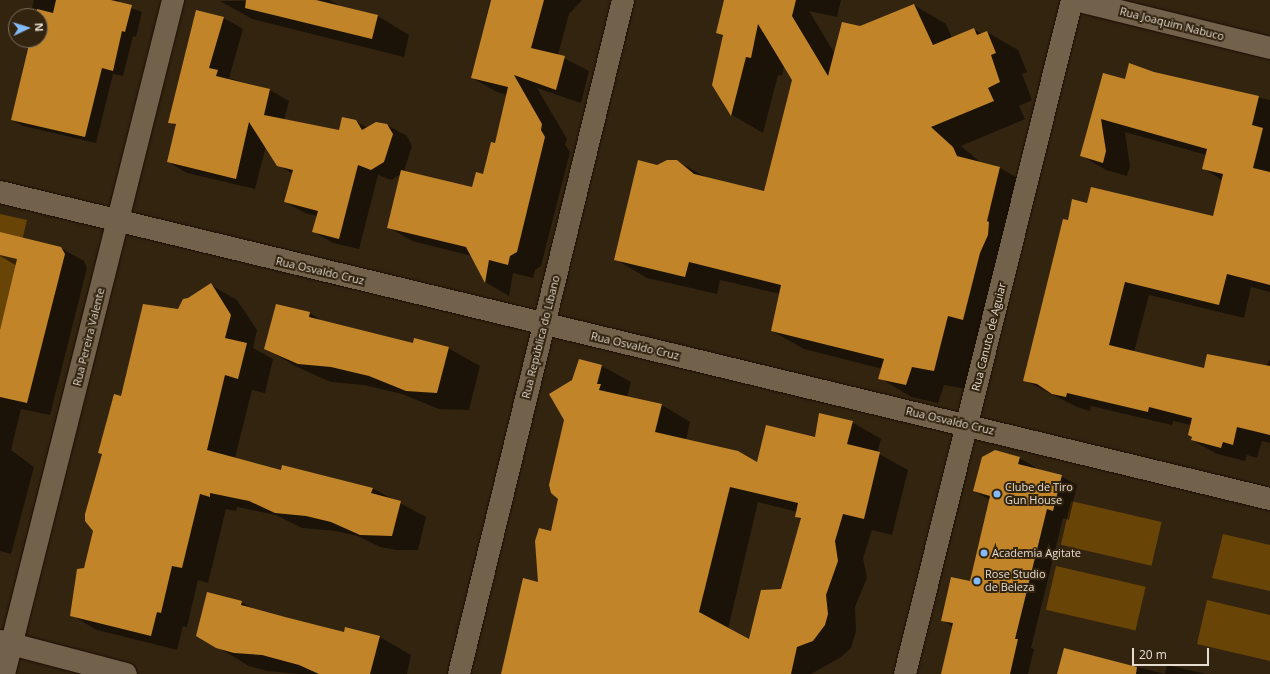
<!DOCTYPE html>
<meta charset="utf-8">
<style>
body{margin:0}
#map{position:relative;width:1270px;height:674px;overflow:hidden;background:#332410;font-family:"Open Sans",sans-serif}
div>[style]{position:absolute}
.green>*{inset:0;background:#694407;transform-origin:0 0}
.shadow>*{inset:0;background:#0007}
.building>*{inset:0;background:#c18428}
.roads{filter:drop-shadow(0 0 1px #1b0d00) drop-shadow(0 0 1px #1b0d00)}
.minor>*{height:22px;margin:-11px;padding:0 11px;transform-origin:11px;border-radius:11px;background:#72614b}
.dots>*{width:11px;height:11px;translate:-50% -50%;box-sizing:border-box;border:2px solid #332410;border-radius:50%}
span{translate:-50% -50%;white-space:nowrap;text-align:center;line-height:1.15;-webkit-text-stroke:4px #332410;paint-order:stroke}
.street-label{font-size:11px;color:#e6dcd0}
.poi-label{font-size:11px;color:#e6dcd0}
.left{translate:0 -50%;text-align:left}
.north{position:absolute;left:8px;top:8px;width:40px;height:40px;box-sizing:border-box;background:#332410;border:1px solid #7b6e5d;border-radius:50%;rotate:86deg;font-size:11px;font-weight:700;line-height:16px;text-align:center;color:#e6dcd0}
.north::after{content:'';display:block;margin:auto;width:14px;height:18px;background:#84bbfb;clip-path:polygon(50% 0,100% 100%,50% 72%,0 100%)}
.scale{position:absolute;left:1132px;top:648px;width:77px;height:18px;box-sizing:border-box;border:2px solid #e6dcd0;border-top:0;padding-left:5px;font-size:12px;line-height:14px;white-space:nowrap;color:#e6dcd0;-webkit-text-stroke:3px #332410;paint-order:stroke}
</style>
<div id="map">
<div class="green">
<i style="clip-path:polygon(0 214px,27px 220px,0 330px)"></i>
<i style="left:1071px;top:501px;width:93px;height:45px;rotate:13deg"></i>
<i style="clip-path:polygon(1223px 534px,1270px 545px,1270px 591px,1212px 578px)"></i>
<i style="left:1056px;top:566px;width:92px;height:45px;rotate:13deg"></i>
<i style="clip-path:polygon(1207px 600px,1270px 615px,1270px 661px,1197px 644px)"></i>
</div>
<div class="shadow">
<i style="clip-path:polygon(34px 0,119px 0,118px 3px,142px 12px,136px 37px,133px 36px,123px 76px,113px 74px,96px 143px,23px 126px,12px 120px,29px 40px,40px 40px,40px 16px,30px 16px)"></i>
<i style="clip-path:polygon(329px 0,342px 7px,378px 16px,409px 35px,404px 57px,252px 19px,220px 1px)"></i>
<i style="clip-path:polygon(490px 0,582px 0,569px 14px,558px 55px,589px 71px,581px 103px,537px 88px,567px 139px,565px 145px,570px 152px,541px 266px,535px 270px,533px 278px,513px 273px,509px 296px,485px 282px,472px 256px,412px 241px,388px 227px,401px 174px,391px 180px,378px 175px,359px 249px,333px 243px,314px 232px,317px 216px,305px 213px,285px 202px,293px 174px,278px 165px,266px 146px,255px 189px,187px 173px,168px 162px,177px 126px,170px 122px,197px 11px,224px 18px,243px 29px,229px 78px,270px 90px,289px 101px,284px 120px,340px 132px,355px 121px,368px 128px,387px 125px,407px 136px,412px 146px,404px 171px,473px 188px,484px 175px,495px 144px,507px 95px,497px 92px,472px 78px)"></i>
<i style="clip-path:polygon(725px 0,841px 0,837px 17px,809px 11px,835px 54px,860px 27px,914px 5px,946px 24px,952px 38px,974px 29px,982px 34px,987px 32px,1018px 50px,1027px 72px,1022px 74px,1032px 100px,1019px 106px,1025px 119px,961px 146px,981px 163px,1000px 168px,1032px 186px,966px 389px,944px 385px,938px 403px,911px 397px,880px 378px,883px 369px,804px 349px,772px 331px,780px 294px,720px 280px,717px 294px,647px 278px,615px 259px,658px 166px,667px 161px,681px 163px,707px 178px,765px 192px,793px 80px,784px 66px,782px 76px,778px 75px,763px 133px,732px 115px,713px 85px,724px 37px,717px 33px)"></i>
<i style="clip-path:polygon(1154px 73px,1270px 100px,1270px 292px,1251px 287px,1244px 318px,1149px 295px,1134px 352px,1205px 369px,1266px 366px,1270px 360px,1270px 443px,1262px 441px,1257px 458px,1247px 455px,1245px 461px,1217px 454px,1192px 440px,1191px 425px,1173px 421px,1172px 425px,1091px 406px,1090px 411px,1077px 407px,1024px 380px,1068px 221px,1088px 204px,1213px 217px,1222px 180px,1203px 168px,1206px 155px,1125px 132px,1130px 166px,1127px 176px,1106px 170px,1082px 156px,1104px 75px,1126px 81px)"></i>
<i style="clip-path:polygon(0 233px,61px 248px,84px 261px,87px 268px,50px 415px,21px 409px,11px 450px,34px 467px,11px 554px,0 551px,0 334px,17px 266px,0 256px)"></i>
<i style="clip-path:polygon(211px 285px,237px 300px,257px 330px,253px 348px,273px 359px,265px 393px,252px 390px,235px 458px,282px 472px,372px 488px,426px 517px,418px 550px,396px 550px,380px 547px,358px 536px,336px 531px,302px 528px,276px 515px,237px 507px,236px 511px,226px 509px,208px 583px,198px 580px,187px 627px,183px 626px,177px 650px,97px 630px,71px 615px,94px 530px,103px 455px,100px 453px,122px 397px,179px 310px,188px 299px)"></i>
<i style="clip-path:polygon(277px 305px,310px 313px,324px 322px,414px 344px,448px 348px,480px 366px,469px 410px,439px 409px,402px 394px,364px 385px,331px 382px,297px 367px,265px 348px)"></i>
<i style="clip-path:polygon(evenodd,579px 360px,602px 366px,631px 382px,627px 397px,662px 405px,690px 422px,686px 440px,757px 464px,852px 422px,881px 439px,877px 453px,908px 470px,892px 535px,872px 530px,863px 558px,867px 578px,855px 607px,856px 631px,851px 648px,841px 657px,811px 674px,502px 674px,539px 583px,552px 532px,559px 499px,573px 380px,579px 360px,758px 502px,797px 512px,796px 516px,802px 520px,782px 590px,749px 641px,728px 629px,758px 502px)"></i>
<i style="clip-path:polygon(1019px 458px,1035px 467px,1035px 469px,1061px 476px,1077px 485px,1069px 520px,1063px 518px,1031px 648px,1034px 649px,1028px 674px,942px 674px,953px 627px,942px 620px,970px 583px,990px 500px,974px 491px)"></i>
<i style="clip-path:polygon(241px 602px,256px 610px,344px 633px,380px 637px,411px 655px,407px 674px,298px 674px,267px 671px,249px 666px,197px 635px)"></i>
<i style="clip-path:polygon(1065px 649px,1165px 674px,1167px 665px,1206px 674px,1058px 674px)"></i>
</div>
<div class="building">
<i style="clip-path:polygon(56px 0,111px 0,132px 5px,125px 32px,122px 31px,113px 71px,102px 68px,85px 137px,11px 120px,30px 40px,40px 40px,40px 16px,36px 16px,37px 9px,53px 13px)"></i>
<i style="clip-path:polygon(246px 0,316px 0,378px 15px,372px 39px,245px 8px)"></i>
<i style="clip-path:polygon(491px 0,544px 0,531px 48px,565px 56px,556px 90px,514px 75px,542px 124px,541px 130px,545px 137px,517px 252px,510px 256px,508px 265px,489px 260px,485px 283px,466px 247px,387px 228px,401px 170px,472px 187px,476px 172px,483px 174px,491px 142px,495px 143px,508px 87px,471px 78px)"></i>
<i style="clip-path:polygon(724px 0,796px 0,792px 16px,828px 76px,842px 22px,860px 26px,914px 4px,933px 45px,974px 28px,977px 35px,987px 31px,996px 53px,991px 55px,1000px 82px,988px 88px,994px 101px,931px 127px,953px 147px,957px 156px,1000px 167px,987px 221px,989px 222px,988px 235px,980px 253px,963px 320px,948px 316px,934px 371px,912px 367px,906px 385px,878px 379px,884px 359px,771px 331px,781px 285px,689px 262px,685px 277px,614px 260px,638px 160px,657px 165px,667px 160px,677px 160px,694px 174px,764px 191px,792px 80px,758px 24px,751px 58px,746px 57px,731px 116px,712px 85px,723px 35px,716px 33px)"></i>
<i style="clip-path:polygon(196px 10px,224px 17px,209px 68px,218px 70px,216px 76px,270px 89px,264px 115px,339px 130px,342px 117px,356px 120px,362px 130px,376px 122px,387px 124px,393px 134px,384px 162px,371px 170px,358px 165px,339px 239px,312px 232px,318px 211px,284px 202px,293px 170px,277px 166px,249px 122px,236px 179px,167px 162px,176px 124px,168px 123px)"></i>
<i style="clip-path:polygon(1129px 63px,1154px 72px,1259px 96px,1252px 125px,1263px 128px,1253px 168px,1270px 172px,1270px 285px,1227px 274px,1219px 305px,1125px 282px,1109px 345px,1204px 368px,1207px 354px,1270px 366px,1270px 435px,1237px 427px,1233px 445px,1223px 442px,1221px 448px,1191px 440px,1192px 437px,1188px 435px,1192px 418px,1149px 407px,1148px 412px,1067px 393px,1066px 397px,1052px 394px,1037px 384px,1023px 381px,1063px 219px,1068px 220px,1072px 199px,1087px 203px,1091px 187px,1213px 216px,1223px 174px,1202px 169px,1207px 149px,1101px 119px,1106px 151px,1103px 163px,1080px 156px,1103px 73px,1125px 79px)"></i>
<i style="clip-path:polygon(0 232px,61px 247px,65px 254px,27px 403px,0 397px,0 330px,17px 259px,0 255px)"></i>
<i style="clip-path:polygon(211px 283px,231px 315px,225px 338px,247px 343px,238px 379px,225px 375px,207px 450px,281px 470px,282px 465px,373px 488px,371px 493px,401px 501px,392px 536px,360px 535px,331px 522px,306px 516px,275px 513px,249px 501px,210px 493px,210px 497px,200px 494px,182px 568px,172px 566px,161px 613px,157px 612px,151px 636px,70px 616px,77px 569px,84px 568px,93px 531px,85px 521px,85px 514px,102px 454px,98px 453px,114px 394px,121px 396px,143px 304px,178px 309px,183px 299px,188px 298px)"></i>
<i style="clip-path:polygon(276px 304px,310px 312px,309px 317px,413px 343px,414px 338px,449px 347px,437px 393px,406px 391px,369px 376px,331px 367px,298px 364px,264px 349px)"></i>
<i style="clip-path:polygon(evenodd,579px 359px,602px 365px,597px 384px,601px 384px,599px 390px,662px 404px,655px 432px,738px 451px,757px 462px,766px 425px,815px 437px,819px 413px,853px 421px,847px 444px,880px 452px,864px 519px,843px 514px,835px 541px,838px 561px,826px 595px,828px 614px,825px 625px,813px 641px,797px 647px,791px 674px,501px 674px,523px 578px,538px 582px,535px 541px,539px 528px,551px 531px,558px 499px,551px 493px,549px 485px,564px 420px,549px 394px,572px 380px,579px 359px,730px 487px,798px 503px,795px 517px,801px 518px,781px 589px,761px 590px,749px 639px,699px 612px,730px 487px)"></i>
<i style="clip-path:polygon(995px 450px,1020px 457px,1018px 464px,1062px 475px,1053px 511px,1047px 509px,1015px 639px,1018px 639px,1010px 674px,941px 674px,953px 623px,941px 621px,951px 577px,970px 581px,990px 496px,973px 491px,982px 457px)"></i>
<i style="clip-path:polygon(207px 592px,242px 601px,241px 605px,285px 617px,344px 632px,345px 627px,380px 636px,370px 674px,319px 674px,299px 665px,262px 655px,234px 653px,216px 648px,196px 636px)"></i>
<i style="clip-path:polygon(1064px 648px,1137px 667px,1136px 674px,1057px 674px)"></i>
</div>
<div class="roads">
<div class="minor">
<i style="left:1075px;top:0;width:201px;rotate:13.8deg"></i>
<i style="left:0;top:192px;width:1307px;rotate:13.59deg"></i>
<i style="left:0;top:641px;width:130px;rotate:14.7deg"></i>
<i style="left:4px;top:674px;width:695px;rotate:-75.92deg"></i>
<i style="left:459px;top:674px;width:694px;rotate:-76.32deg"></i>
<i style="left:905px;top:674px;width:694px;rotate:-76.08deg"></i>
</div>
</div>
<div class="dots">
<i style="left:997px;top:494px;background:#84bbfb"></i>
<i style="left:984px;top:553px;background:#84bbfb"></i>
<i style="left:977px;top:581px;background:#84bbfb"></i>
</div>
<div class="street-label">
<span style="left:1172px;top:24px;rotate:14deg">Rua Joaquim Nabuco</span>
<span style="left:320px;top:271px;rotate:13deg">Rua Osvaldo Cruz</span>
<span style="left:89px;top:337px;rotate:-76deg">Rua Pereira Valente</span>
<span style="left:541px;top:337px;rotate:-76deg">Rua República do Líbano</span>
<span style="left:989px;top:337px;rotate:-76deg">Rua Canuto de Aguiar</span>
<span style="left:635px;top:346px;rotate:13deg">Rua Osvaldo Cruz</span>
<span style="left:950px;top:421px;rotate:13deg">Rua Osvaldo Cruz</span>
</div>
<div class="poi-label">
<span class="left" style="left:1005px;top:494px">Clube de Tiro<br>Gun House</span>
<span class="left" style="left:992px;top:553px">Academia Agitate</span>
<span class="left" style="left:985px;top:581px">Rose Studio<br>de Beleza</span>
</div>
<div class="north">N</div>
<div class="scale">20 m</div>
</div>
